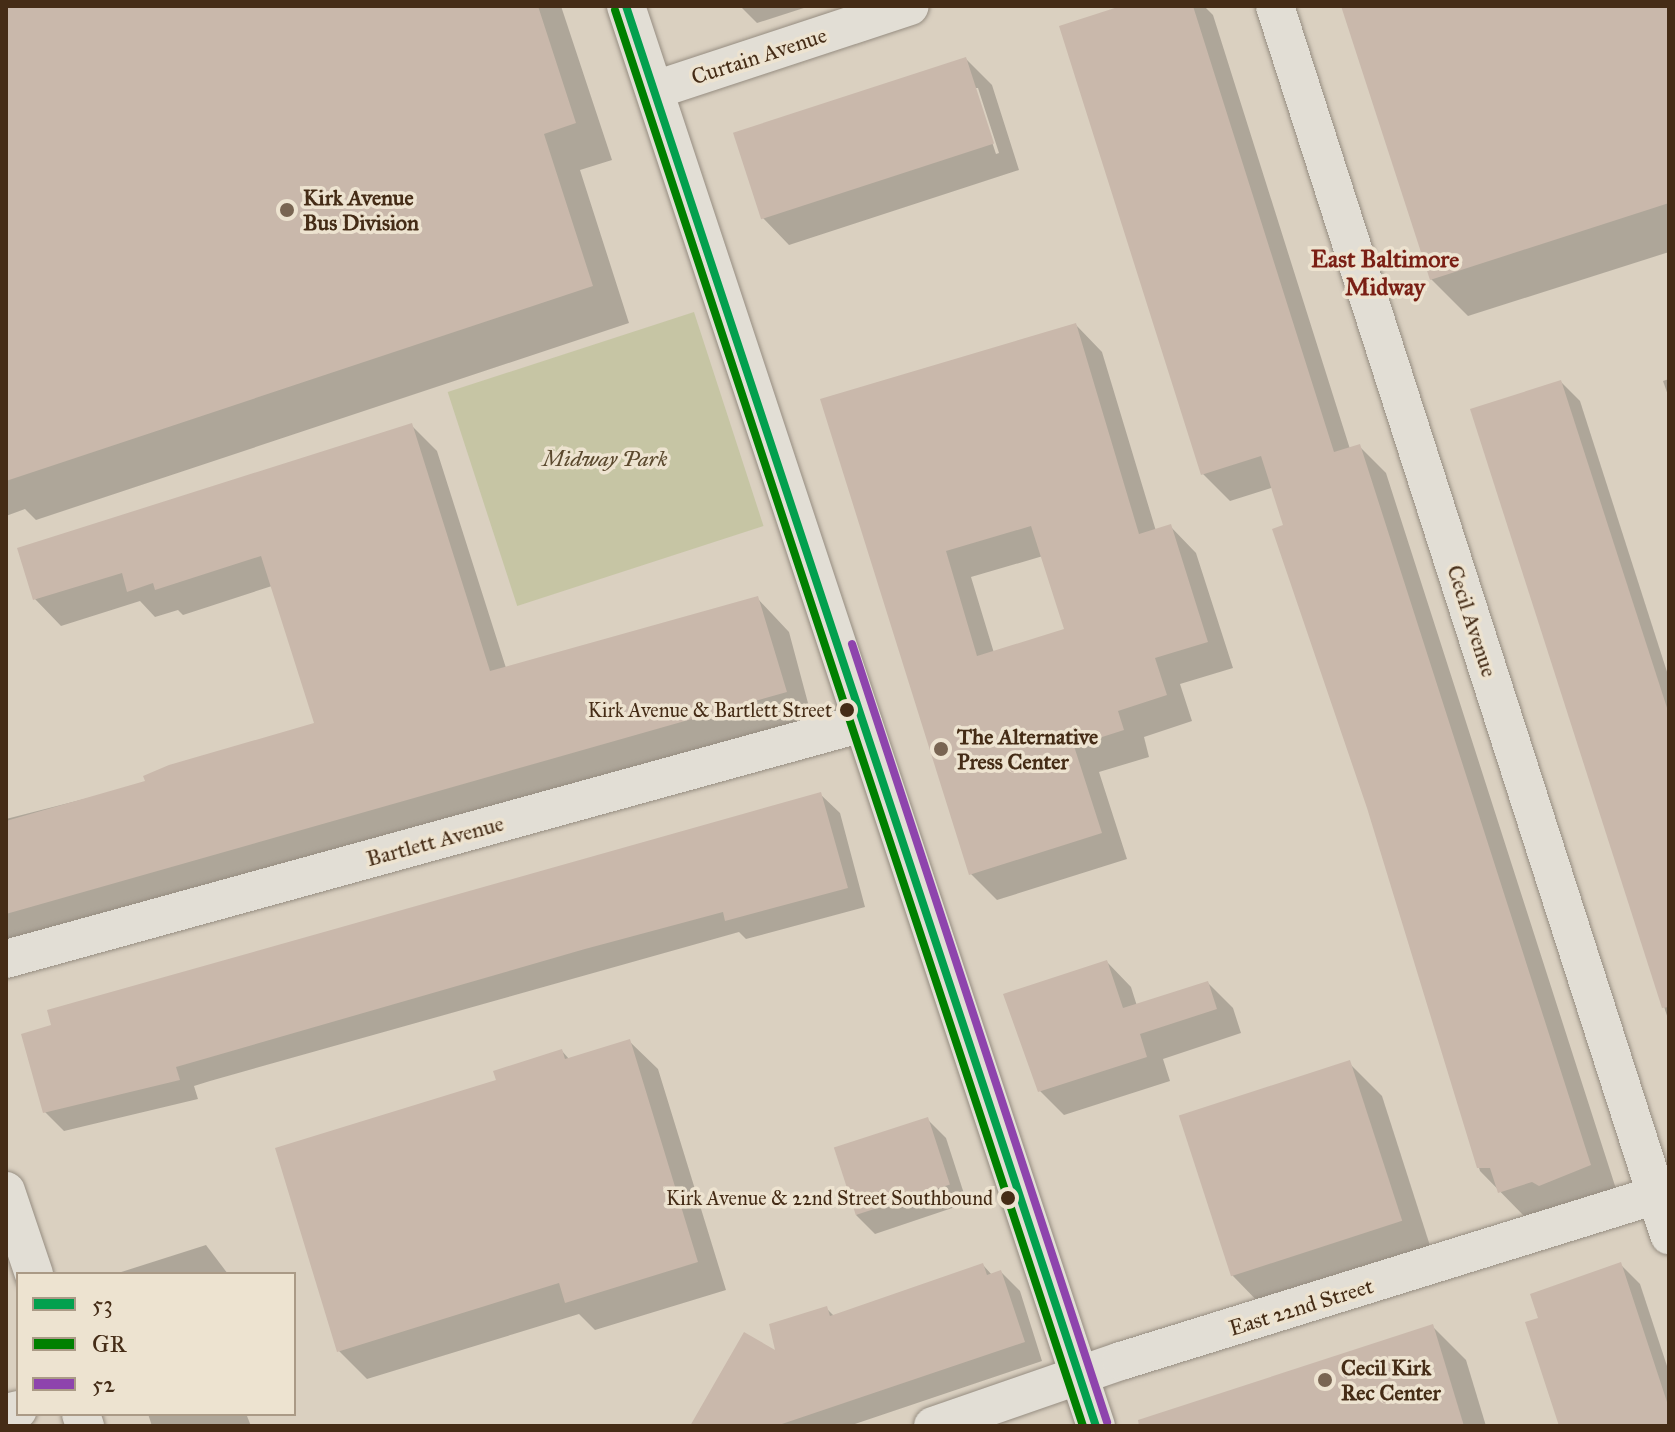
<!DOCTYPE html>
<style>
body{margin:0}
#map{position:relative;width:1675px;height:1432px;overflow:hidden;background:#dad0c0;font-family:"IM FELL Great Primer",serif}
div>[style]{position:absolute}
.green>*{inset:0;background:#c6c5a4;transform-origin:0 0}
.shadow>*{inset:0;background:#0003}
.building>*{inset:0;background:#c9b8ab;transform-origin:0 0}
.roads{filter:drop-shadow(0 0 2px #968d81) drop-shadow(0 0 2px #968d81)}
.minor>*{height:38px;margin:-19px;padding:0 19px;transform-origin:19px;border-radius:19px;background:#e2ded5}
.bus-1>*{height:8px;margin:-4px;padding:0 4px;transform-origin:4px;border-radius:4px;background:#03a04e}
.bus-2>*{height:8px;margin:-4px;padding:0 4px;transform-origin:4px;border-radius:4px;background:#008000}
.bus-3>*{height:8px;margin:-4px;padding:0 4px;transform-origin:4px;border-radius:4px;background:#8e44ad}
.dots>*{width:22px;height:22px;translate:-50% -50%;box-sizing:border-box;border:4px solid #ede3d0;border-radius:50%}
span{translate:-50% -50%;white-space:nowrap;text-align:center;line-height:1.15;-webkit-text-stroke:7px #ede3d0;paint-order:stroke}
.bus-label{font-size:20px;color:#452c16}
.right{translate:-100% -50%;text-align:right}
.street-label{font-size:22px;color:#452c16}
.poi-label{font-size:22px;color:#452c16;font-weight:700}
.left{translate:0 -50%;text-align:left}
.park-label{font-size:22px;color:#5b492e;font-style:italic}
.neighbourhood-label{font-size:24px;color:#7a1f14;font-weight:700}
.frame{position:absolute;inset:0;border:8px solid #452c16;pointer-events:none}
.legend{position:absolute;left:16px;top:1272px;width:280px;height:144px;box-sizing:border-box;background:#ede3d0;border:2px solid #aa9a86;margin:0;padding:10px 14px;list-style:none;font-size:24px;color:#452c16}
.legend li{display:flex;align-items:center;gap:16px;height:40px}
.legend b{width:40px;border:2px solid #aa9a86}
</style>
<div id="map">
<div class="green">
<i style="left:694px;top:312px;width:225px;height:259px;rotate:72deg"></i>
</div>
<div class="shadow">
<i style="clip-path:polygon(6px 6px,561px 6px,612px 160px,580px 170px,629px 323px,36px 520px,25px 509px,6px 516px)"></i>
<i style="clip-path:polygon(740px 6px,810px 6px,757px 23px)"></i>
<i style="clip-path:polygon(1127px 6px,1204px 6px,1213px 15px,1350px 449px,1359px 446px,1386px 473px,1617px 1192px,1527px 1219px,1480px 1171px,1274px 487px,1230px 501px,1203px 474px)"></i>
<i style="clip-path:polygon(1344px 6px,1669px 6px,1669px 252px,1468px 316px,1431px 279px)"></i>
<i style="clip-path:polygon(evenodd,966px 59px,992px 85px,1019px 170px,789px 245px,763px 218px,966px 59px,974px 88px,978px 88px,999px 153px,996px 154px,974px 88px)"></i>
<i style="clip-path:polygon(evenodd,1076px 325px,1102px 352px,1156px 531px,1170px 526px,1196px 553px,1233px 668px,1180px 684px,1192px 721px,1144px 737px,1149px 757px,1099px 772px,1127px 859px,997px 900px,971px 874px,823px 401px,1076px 325px,1043px 556px,1067px 630px,994px 653px,971px 577px,1043px 556px)"></i>
<i style="clip-path:polygon(1669px 379px,1669px 398px,1663px 381px)"></i>
<i style="clip-path:polygon(1561px 382px,1580px 401px,1669px 678px,1669px 1022px,1472px 411px)"></i>
<i style="clip-path:polygon(411px 425px,437px 451px,506px 668px,758px 599px,789px 632px,812px 718px,6px 947px,6px 819px,147px 783px,316px 725px,272px 586px,183px 615px,178px 610px,155px 617px,140px 601px,61px 626px,35px 599px)"></i>
<i style="clip-path:polygon(820px 794px,840px 813px,865px 907px,746px 939px,739px 932px,210px 1081px,194px 1086px,198px 1099px,64px 1131px,45px 1112px)"></i>
<i style="clip-path:polygon(1107px 962px,1131px 987px,1137px 1006px,1208px 983px,1233px 1008px,1241px 1033px,1163px 1059px,1170px 1081px,1064px 1115px,1039px 1090px)"></i>
<i style="clip-path:polygon(629px 1041px,658px 1069px,726px 1290px,595px 1330px,579px 1314px,367px 1379px,339px 1351px,498px 1081px,562px 1051px,569px 1059px)"></i>
<i style="clip-path:polygon(1349px 1063px,1382px 1096px,1433px 1255px,1265px 1309px,1232px 1275px,1181px 1117px)"></i>
<i style="clip-path:polygon(927px 1119px,946px 1138px,967px 1203px,875px 1234px,856px 1215px)"></i>
<i style="clip-path:polygon(206px 1245px,228px 1274px,115px 1274px)"></i>
<i style="clip-path:polygon(983px 1265px,992px 1275px,1001px 1272px,1020px 1291px,1042px 1361px,849px 1426px,692px 1426px,826px 1308px,834px 1316px)"></i>
<i style="clip-path:polygon(1621px 1265px,1640px 1284px,1669px 1372px,1669px 1426px,1561px 1426px)"></i>
<i style="clip-path:polygon(1432px 1326px,1466px 1360px,1486px 1426px,1145px 1426px)"></i>
<i style="clip-path:polygon(148px 1414px,252px 1414px,247px 1416px,251px 1426px,152px 1426px)"></i>
</div>
<div class="building">
<i style="clip-path:polygon(6px 6px,538px 6px,576px 123px,544px 134px,593px 286px,6px 481px)"></i>
<i style="clip-path:polygon(1121px 6px,1193px 6px,1334px 452px,1360px 444px,1591px 1165px,1539px 1186px,1532px 1182px,1498px 1193px,1490px 1168px,1477px 1168px,1367px 808px,1272px 529px,1283px 525px,1261px 456px,1201px 475px,1059px 26px)"></i>
<i style="clip-path:polygon(1341px 6px,1669px 6px,1669px 203px,1430px 280px)"></i>
<i style="left:966px;top:57px;width:91px;height:245px;rotate:72deg"></i>
<i style="clip-path:polygon(evenodd,1076px 323px,1139px 534px,1171px 524px,1208px 642px,1155px 658px,1167px 695px,1118px 711px,1124px 730px,1074px 746px,1102px 833px,969px 875px,820px 399px,1076px 323px,1031px 526px,1064px 629px,977px 656px,946px 551px,1031px 526px)"></i>
<i style="clip-path:polygon(1561px 380px,1669px 714px,1669px 1007px,1662px 1008px,1470px 409px)"></i>
<i style="clip-path:polygon(412px 423px,490px 671px,758px 596px,787px 692px,6px 914px,6px 821px,145px 781px,143px 776px,169px 765px,314px 723px,261px 556px,155px 590px,153px 583px,127px 592px,122px 573px,33px 600px,17px 548px)"></i>
<i style="clip-path:polygon(821px 792px,848px 888px,725px 921px,723px 912px,585px 949px,190px 1063px,176px 1067px,180px 1080px,43px 1113px,21px 1034px,51px 1025px,47px 1010px)"></i>
<i style="clip-path:polygon(1107px 960px,1123px 1008px,1208px 981px,1217px 1009px,1140px 1034px,1147px 1057px,1038px 1092px,1003px 994px)"></i>
<i style="clip-path:polygon(630px 1039px,698px 1262px,565px 1303px,559px 1283px,337px 1352px,275px 1148px,496px 1080px,493px 1071px,562px 1049px,565px 1059px)"></i>
<i style="left:1350px;top:1060px;width:169px;height:180px;rotate:72deg"></i>
<i style="left:928px;top:1117px;width:71px;height:99px;rotate:72deg"></i>
<i style="clip-path:polygon(1621px 1262px,1669px 1408px,1669px 1426px,1559px 1426px,1525px 1322px,1538px 1318px,1530px 1294px)"></i>
<i style="clip-path:polygon(983px 1263px,987px 1275px,1001px 1270px,1025px 1342px,776px 1426px,690px 1426px,744px 1332px,775px 1350px,769px 1324px,827px 1306px,830px 1316px)"></i>
<i style="clip-path:polygon(1433px 1324px,1464px 1426px,1139px 1426px,1138px 1420px)"></i>
</div>
<div class="roads">
<div class="minor">
<i style="left:626px;top:6px;width:1496px;rotate:71.69deg"></i>
<i style="left:1275px;top:6px;width:1291px;rotate:72.22deg"></i>
<i style="left:655px;top:90px;width:268px;rotate:-18.2deg"></i>
<i style="left:6px;top:959px;width:889px;rotate:-15.4deg"></i>
<i style="left:6px;top:1191px;width:88px;rotate:71.4deg"></i>
<i style="left:6px;top:1413px;width:12px;rotate:-14deg"></i>
<i style="left:81px;top:1414px;width:13px;rotate:72deg"></i>
<i style="left:933px;top:1426px;width:199px;rotate:-19.1deg"></i>
<i style="left:1121px;top:1361px;width:574px;rotate:-17.23deg"></i>
</div>
</div>
<div class="bus-1">
<i style="left:626px;top:6px;width:1496px;rotate:71.69deg"></i>
</div>
<div class="bus-2">
<i style="left:615px;top:10px;width:1491px;rotate:71.71deg"></i>
</div>
<div class="bus-3">
<i style="left:852px;top:644px;width:819px;rotate:71.85deg"></i>
</div>
<div class="dots">
<i style="left:287px;top:210px;background:#796552"></i>
<i style="left:847px;top:710px;background:#452c16"></i>
<i style="left:941px;top:749px;background:#796552"></i>
<i style="left:1008px;top:1198px;background:#452c16"></i>
<i style="left:1325px;top:1380px;background:#796552"></i>
</div>
<div class="bus-label">
<span class="right" style="left:832px;top:710px">Kirk Avenue &amp; Bartlett Street</span>
<span class="right" style="left:993px;top:1198px">Kirk Avenue &amp; 22nd Street Southbound</span>
</div>
<div class="street-label">
<span style="left:759px;top:56px;rotate:-18deg">Curtain Avenue</span>
<span style="left:1472px;top:621px;rotate:72deg">Cecil Avenue</span>
<span style="left:435px;top:841px;rotate:-15deg">Bartlett Avenue</span>
<span style="left:1301px;top:1307px;rotate:-17deg">East 22nd Street</span>
</div>
<div class="poi-label">
<span class="left" style="left:303px;top:210px">Kirk Avenue<br>Bus Division</span>
<span class="left" style="left:957px;top:749px">The Alternative<br>Press Center</span>
<span class="left" style="left:1341px;top:1380px">Cecil Kirk<br>Rec Center</span>
</div>
<div class="park-label">
<span style="left:605px;top:459px">Midway Park</span>
</div>
<div class="neighbourhood-label">
<span style="left:1385px;top:274px">East Baltimore<br>Midway</span>
</div>
<div class="frame"></div>
<ul class="legend">
<li><b style="height:10px;background:#03a04e"></b>53</li>
<li><b style="height:10px;background:#008000"></b>GR</li>
<li><b style="height:10px;background:#8e44ad"></b>52</li>
</ul>
</div>
